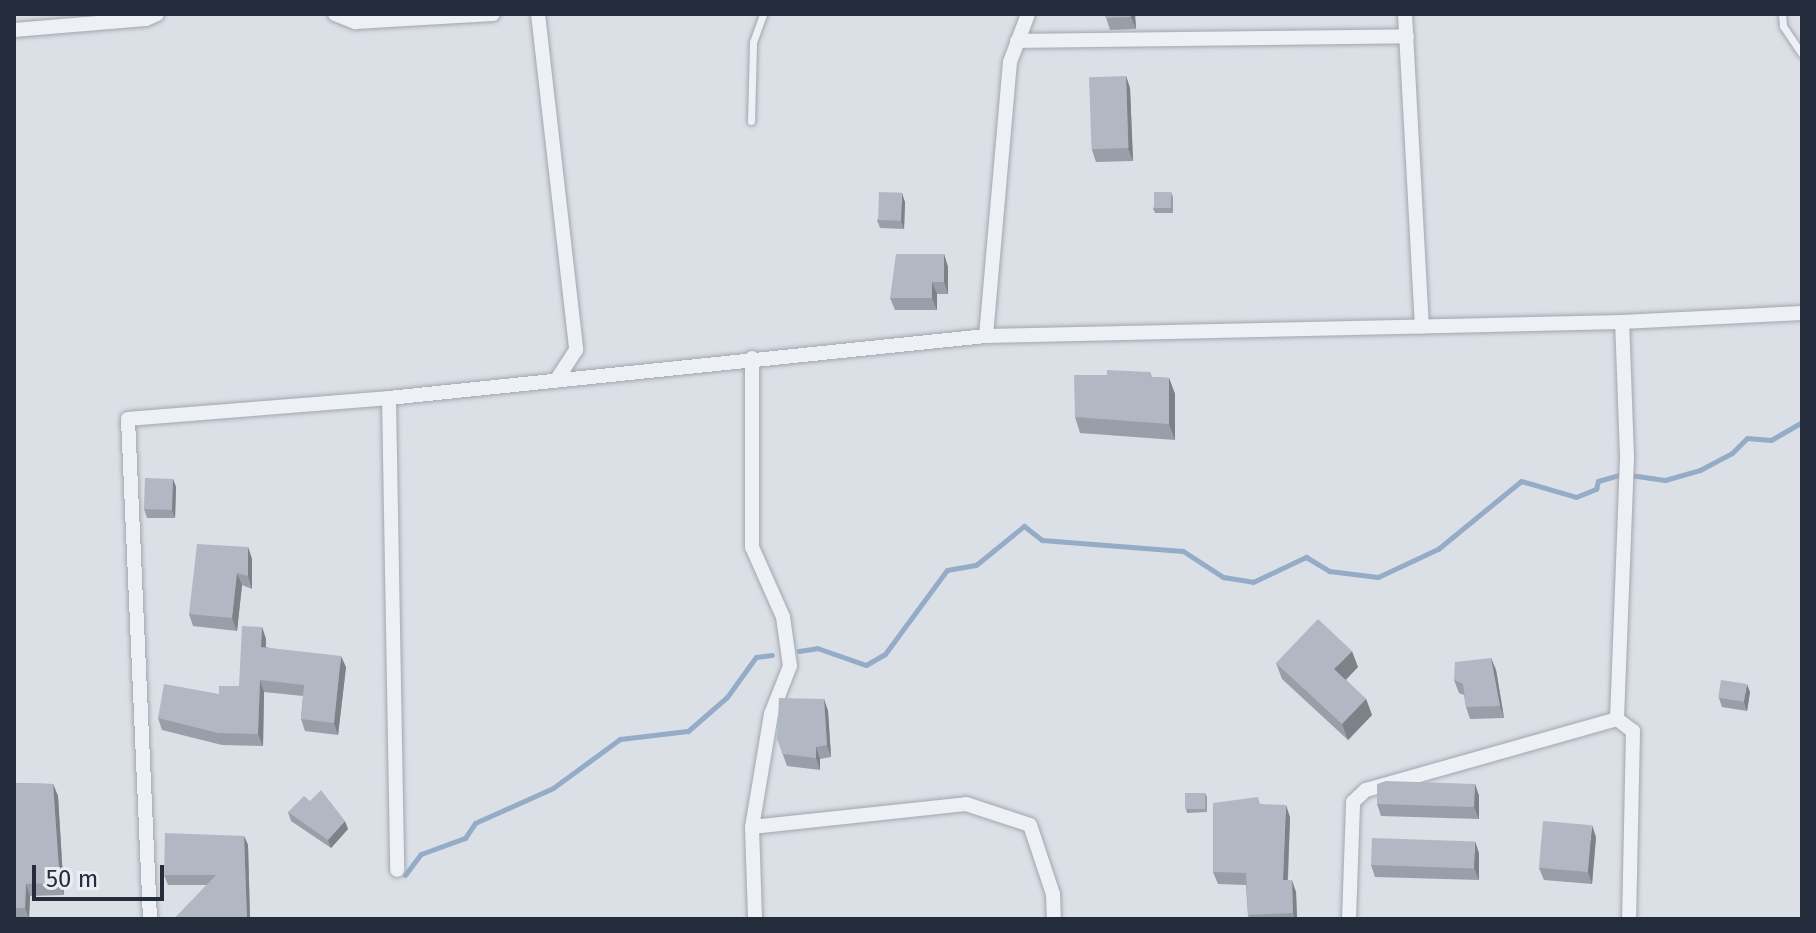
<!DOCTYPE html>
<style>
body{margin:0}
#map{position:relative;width:1816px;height:933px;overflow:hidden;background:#dbdfe6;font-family:"Fira Sans",sans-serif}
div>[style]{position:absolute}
.stream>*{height:5px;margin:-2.5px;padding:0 2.5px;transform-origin:2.5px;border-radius:2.5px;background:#94acc8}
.roads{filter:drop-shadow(0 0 2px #a1a6b0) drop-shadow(0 0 2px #a1a6b0)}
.lane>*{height:7px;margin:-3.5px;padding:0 3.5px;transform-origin:3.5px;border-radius:3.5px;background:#edf0f4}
.street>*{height:14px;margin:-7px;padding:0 7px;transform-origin:7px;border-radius:7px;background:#edf0f4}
.wall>*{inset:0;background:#999ea8}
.shaded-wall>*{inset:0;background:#7d8188}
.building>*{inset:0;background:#b2b8c3;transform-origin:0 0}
span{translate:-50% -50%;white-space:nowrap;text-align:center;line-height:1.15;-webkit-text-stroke:7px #eaeef4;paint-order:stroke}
.frame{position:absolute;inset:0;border:16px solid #252d3c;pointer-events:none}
.scale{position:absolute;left:32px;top:865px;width:132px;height:36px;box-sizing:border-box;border:4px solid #252d3c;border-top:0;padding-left:10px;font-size:24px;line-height:28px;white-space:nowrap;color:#252d3c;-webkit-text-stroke:6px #eaeef4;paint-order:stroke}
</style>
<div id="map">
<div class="stream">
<i style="left:799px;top:651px;width:18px;rotate:-9deg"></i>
<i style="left:817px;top:648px;width:52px;rotate:19.1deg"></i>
<i style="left:866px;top:665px;width:22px;rotate:-30deg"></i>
<i style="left:885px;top:654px;width:104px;rotate:-53.6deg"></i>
<i style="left:947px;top:570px;width:29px;rotate:-10deg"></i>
<i style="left:976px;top:565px;width:62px;rotate:-39.1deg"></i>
<i style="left:1024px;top:526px;width:23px;rotate:38deg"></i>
<i style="left:1042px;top:540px;width:141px;rotate:4.5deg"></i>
<i style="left:1183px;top:551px;width:48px;rotate:33deg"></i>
<i style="left:1223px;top:577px;width:30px;rotate:9deg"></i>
<i style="left:1253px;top:582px;width:59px;rotate:-25.3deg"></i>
<i style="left:1306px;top:557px;width:27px;rotate:31deg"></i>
<i style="left:1329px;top:571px;width:49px;rotate:7deg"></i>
<i style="left:1378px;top:577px;width:66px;rotate:-25deg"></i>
<i style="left:1438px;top:549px;width:107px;rotate:-39.3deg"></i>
<i style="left:1521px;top:481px;width:57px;rotate:16.2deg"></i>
<i style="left:1576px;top:497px;width:22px;rotate:-22deg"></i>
<i style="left:1596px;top:489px;width:8px;rotate:-76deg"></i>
<i style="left:1598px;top:481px;width:26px;rotate:-16deg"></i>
<i style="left:1623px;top:474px;width:42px;rotate:8.1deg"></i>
<i style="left:1665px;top:480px;width:36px;rotate:-16deg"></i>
<i style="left:1700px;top:470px;width:36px;rotate:-28deg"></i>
<i style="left:1732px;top:453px;width:21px;rotate:-45deg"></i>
<i style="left:1747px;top:438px;width:24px;rotate:5deg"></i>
<i style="left:1771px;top:440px;width:36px;rotate:-30deg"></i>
<i style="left:405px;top:875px;width:26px;rotate:-53deg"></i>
<i style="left:421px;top:854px;width:47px;rotate:-20deg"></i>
<i style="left:465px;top:838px;width:18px;rotate:-56deg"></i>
<i style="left:475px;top:823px;width:85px;rotate:-24.2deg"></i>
<i style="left:553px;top:788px;width:83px;rotate:-36.2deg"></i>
<i style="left:620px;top:739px;width:68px;rotate:-6.7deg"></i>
<i style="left:688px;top:731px;width:52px;rotate:-41.1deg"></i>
<i style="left:727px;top:697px;width:49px;rotate:-54.1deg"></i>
<i style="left:756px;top:657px;width:16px;rotate:-7deg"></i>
</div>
<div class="roads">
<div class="lane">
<i style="left:1782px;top:14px;width:12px;rotate:85deg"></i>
<i style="left:1783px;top:26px;width:34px;rotate:56deg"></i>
<i style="left:751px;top:121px;width:79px;rotate:-88.5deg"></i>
<i style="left:753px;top:42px;width:30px;rotate:-70deg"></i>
</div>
<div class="street">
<i style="left:335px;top:14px;width:22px;rotate:22deg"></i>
<i style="left:355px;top:22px;width:138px;rotate:-3.3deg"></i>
<i style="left:538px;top:14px;width:338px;rotate:83.5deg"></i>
<i style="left:576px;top:350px;width:33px;rotate:123deg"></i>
<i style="left:1405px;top:14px;width:313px;rotate:86.9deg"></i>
<i style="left:14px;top:30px;width:132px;rotate:-4.8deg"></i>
<i style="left:146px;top:19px;width:12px;rotate:-24deg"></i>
<i style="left:1017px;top:41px;width:390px;rotate:-0.7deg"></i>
<i style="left:986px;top:336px;width:275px;rotate:-85deg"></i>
<i style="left:1010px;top:62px;width:51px;rotate:-69.4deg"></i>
<i style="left:752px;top:358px;width:189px;rotate:90deg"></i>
<i style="left:752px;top:547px;width:77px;rotate:66.1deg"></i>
<i style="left:783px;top:617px;width:49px;rotate:81.9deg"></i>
<i style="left:790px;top:666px;width:52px;rotate:111.6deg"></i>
<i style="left:771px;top:714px;width:115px;rotate:99.5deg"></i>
<i style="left:752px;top:827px;width:92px;rotate:88.1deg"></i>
<i style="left:389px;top:398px;width:472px;rotate:89deg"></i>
<i style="left:1617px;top:719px;width:263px;rotate:-87.8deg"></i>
<i style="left:1627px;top:456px;width:134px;rotate:-92.1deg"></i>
<i style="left:752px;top:827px;width:215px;rotate:-6.1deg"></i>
<i style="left:966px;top:804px;width:67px;rotate:18.2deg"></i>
<i style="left:1030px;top:825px;width:73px;rotate:71.6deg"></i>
<i style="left:1053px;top:894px;width:25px;rotate:88deg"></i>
<i style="left:150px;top:919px;width:500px;rotate:-92.52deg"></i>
<i style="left:128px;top:419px;width:262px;rotate:-4.6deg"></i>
<i style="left:389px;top:398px;width:600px;rotate:-5.93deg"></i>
<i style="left:986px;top:336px;width:636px;rotate:-1.26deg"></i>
<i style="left:1622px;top:322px;width:180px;rotate:-2.9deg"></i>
<i style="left:1349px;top:919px;width:117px;rotate:-88deg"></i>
<i style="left:1353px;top:802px;width:18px;rotate:-43deg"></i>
<i style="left:1366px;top:790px;width:261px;rotate:-15.8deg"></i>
<i style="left:1617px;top:719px;width:20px;rotate:37deg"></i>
<i style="left:1633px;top:731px;width:188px;rotate:91.2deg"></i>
</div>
</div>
<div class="wall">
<i style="clip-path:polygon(1105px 14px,1135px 14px,1136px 29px,1110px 30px)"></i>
<i style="clip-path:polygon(1126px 76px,1130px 88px,1133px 161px,1096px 162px,1092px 150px)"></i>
<i style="clip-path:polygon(1171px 192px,1173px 197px,1173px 213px,1155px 213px,1153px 208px)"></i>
<i style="clip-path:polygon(905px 202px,904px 229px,880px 228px,877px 220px)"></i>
<i style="clip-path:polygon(944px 254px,948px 267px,948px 294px,937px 294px,937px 310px,895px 310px,890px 298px)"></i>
<i style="clip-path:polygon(1150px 372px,1152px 377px,1169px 378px,1175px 394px,1175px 440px,1080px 433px,1075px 417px)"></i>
<i style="clip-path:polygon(173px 479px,176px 487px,175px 518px,147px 518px,144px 509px)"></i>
<i style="clip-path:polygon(248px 547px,252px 559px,252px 589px,242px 585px,237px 631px,193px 626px,189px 614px)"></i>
<i style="clip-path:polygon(262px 627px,266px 639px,266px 647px,346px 667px,338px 735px,305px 731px,301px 719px,303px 696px,264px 692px,263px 746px,222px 745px,162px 730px,158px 718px,239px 686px)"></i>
<i style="clip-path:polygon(1491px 658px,1496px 670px,1504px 718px,1470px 719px,1466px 707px,1464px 695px,1459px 693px,1454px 680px)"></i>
<i style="clip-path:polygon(1276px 663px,1358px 667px,1346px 680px,1366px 699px,1372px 715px,1348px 740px,1282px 679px)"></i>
<i style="clip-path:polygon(1750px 692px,1747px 711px,1722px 707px,1719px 698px)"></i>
<i style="clip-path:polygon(824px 699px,828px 711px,831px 757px,820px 759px,820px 770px,787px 766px,777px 738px)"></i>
<i style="clip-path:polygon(14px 783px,53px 784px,58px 796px,64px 895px,30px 896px,29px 919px,14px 919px)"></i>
<i style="clip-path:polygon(1475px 784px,1479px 796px,1479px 819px,1381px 816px,1377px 804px)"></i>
<i style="clip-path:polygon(1205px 793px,1207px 797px,1207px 812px,1187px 813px,1186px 809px)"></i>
<i style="clip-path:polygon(310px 801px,348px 829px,331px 848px,291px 821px,288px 812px)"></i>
<i style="clip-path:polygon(1261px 804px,1290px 817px,1288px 880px,1296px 892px,1297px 919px,1249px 919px,1248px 915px,1246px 885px,1218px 884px,1213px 872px)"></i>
<i style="clip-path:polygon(244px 836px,248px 845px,250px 919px,174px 919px,207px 885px,168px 885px,164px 875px)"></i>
<i style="clip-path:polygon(1596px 837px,1592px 884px,1544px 880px,1539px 868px)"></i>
<i style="clip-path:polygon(1479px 853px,1479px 880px,1375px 877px,1371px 865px)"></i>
</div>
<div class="shaded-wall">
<i style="clip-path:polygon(1131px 14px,1135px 14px,1136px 29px,1131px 17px)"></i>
<i style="clip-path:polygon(1126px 76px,1130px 88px,1133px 161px,1128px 148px)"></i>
<i style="clip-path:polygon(902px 193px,905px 202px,904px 229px,901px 221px)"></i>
<i style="clip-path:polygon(944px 254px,948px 267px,948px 294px,944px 282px)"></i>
<i style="clip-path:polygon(932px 282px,937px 294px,937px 310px,932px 298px)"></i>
<i style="clip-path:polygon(1169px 378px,1175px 394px,1175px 440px,1169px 424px)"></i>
<i style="clip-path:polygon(173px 479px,176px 487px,175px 518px,172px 510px)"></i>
<i style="clip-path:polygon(248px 547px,252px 559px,252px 589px,248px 576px)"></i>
<i style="clip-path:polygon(237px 573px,242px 585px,237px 631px,232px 618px)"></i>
<i style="clip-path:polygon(262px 627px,266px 639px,265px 658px,261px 647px)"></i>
<i style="clip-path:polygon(1352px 651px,1358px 667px,1340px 685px,1334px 669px)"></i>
<i style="clip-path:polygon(341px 656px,346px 667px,338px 735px,334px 723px)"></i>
<i style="clip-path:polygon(1491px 658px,1496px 670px,1504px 718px,1500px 706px)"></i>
<i style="clip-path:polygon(260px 680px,264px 692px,263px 746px,258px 734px)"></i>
<i style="clip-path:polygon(1747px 684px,1750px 692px,1747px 711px,1744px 702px)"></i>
<i style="clip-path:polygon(824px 699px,828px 711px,831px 757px,827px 745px)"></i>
<i style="clip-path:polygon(1366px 699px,1372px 715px,1348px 740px,1342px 724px)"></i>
<i style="clip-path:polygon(816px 747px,820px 759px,820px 770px,816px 758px)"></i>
<i style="clip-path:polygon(53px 784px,58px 796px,64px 895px,60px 883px)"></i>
<i style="clip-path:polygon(1475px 784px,1479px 796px,1479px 819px,1474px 807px)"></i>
<i style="clip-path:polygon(1286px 805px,1290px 817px,1287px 892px,1283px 880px)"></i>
<i style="clip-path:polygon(345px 821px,348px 829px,331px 848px,328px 840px)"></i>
<i style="clip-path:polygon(1592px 825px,1596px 837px,1592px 884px,1588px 872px)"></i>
<i style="clip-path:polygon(244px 836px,248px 845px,250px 919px,247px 919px)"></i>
<i style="clip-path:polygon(1475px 841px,1479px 853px,1479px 880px,1474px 868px)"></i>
<i style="clip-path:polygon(1292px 880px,1296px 892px,1297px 919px,1295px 919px,1293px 913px)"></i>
<i style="clip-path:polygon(26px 884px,30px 896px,29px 919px,25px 908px)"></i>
</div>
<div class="building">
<i style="clip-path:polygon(1105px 14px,1131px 14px,1131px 17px,1105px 18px)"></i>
<i style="left:1126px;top:76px;width:72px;height:37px;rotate:88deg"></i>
<i style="left:879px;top:192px;width:23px;height:28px;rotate:2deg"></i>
<i style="left:1154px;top:192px;width:17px;height:16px"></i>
<i style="clip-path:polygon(896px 254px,944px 254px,944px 282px,932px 282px,932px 298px,890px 298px)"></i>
<i style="clip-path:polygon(1107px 370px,1150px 372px,1151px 377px,1169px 378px,1169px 424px,1075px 417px,1074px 375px,1107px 375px)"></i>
<i style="left:145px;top:478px;width:28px;height:31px;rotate:2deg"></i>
<i style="clip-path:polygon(197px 544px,248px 547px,248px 576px,237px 573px,232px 618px,189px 614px)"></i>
<i style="clip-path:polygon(1318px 619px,1352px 651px,1334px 669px,1366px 699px,1342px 724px,1276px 663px)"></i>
<i style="clip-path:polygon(242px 626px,262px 627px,261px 647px,341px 656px,334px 723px,301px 719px,304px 685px,260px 680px,258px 734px,218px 733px,158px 718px,164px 684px,219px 694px,219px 686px,239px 686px)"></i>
<i style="clip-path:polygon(1491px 658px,1500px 706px,1466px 707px,1463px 684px,1454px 680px,1455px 662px)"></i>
<i style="left:1721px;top:680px;width:26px;height:18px;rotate:9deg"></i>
<i style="clip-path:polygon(779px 698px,824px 699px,827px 745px,816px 747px,816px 758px,783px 754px,777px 738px)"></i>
<i style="clip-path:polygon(1386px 781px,1475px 784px,1474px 807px,1377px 804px,1377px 784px)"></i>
<i style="clip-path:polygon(14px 783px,53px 784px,60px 883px,26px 884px,25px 908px,14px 908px)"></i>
<i style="clip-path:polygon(321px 790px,345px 821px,328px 840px,288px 812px,304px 796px,310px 801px)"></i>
<i style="left:1185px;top:793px;width:20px;height:16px"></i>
<i style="clip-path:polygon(1258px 797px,1260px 804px,1286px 805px,1283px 880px,1292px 880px,1293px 913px,1248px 915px,1246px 873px,1213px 872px,1213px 803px)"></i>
<i style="left:1543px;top:821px;width:49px;height:47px;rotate:5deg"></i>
<i style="clip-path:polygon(165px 833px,244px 836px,247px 919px,174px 919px,216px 875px,164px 875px)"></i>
<i style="left:1372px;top:838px;width:103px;height:27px;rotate:2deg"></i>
</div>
<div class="frame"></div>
<div class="scale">50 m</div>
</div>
